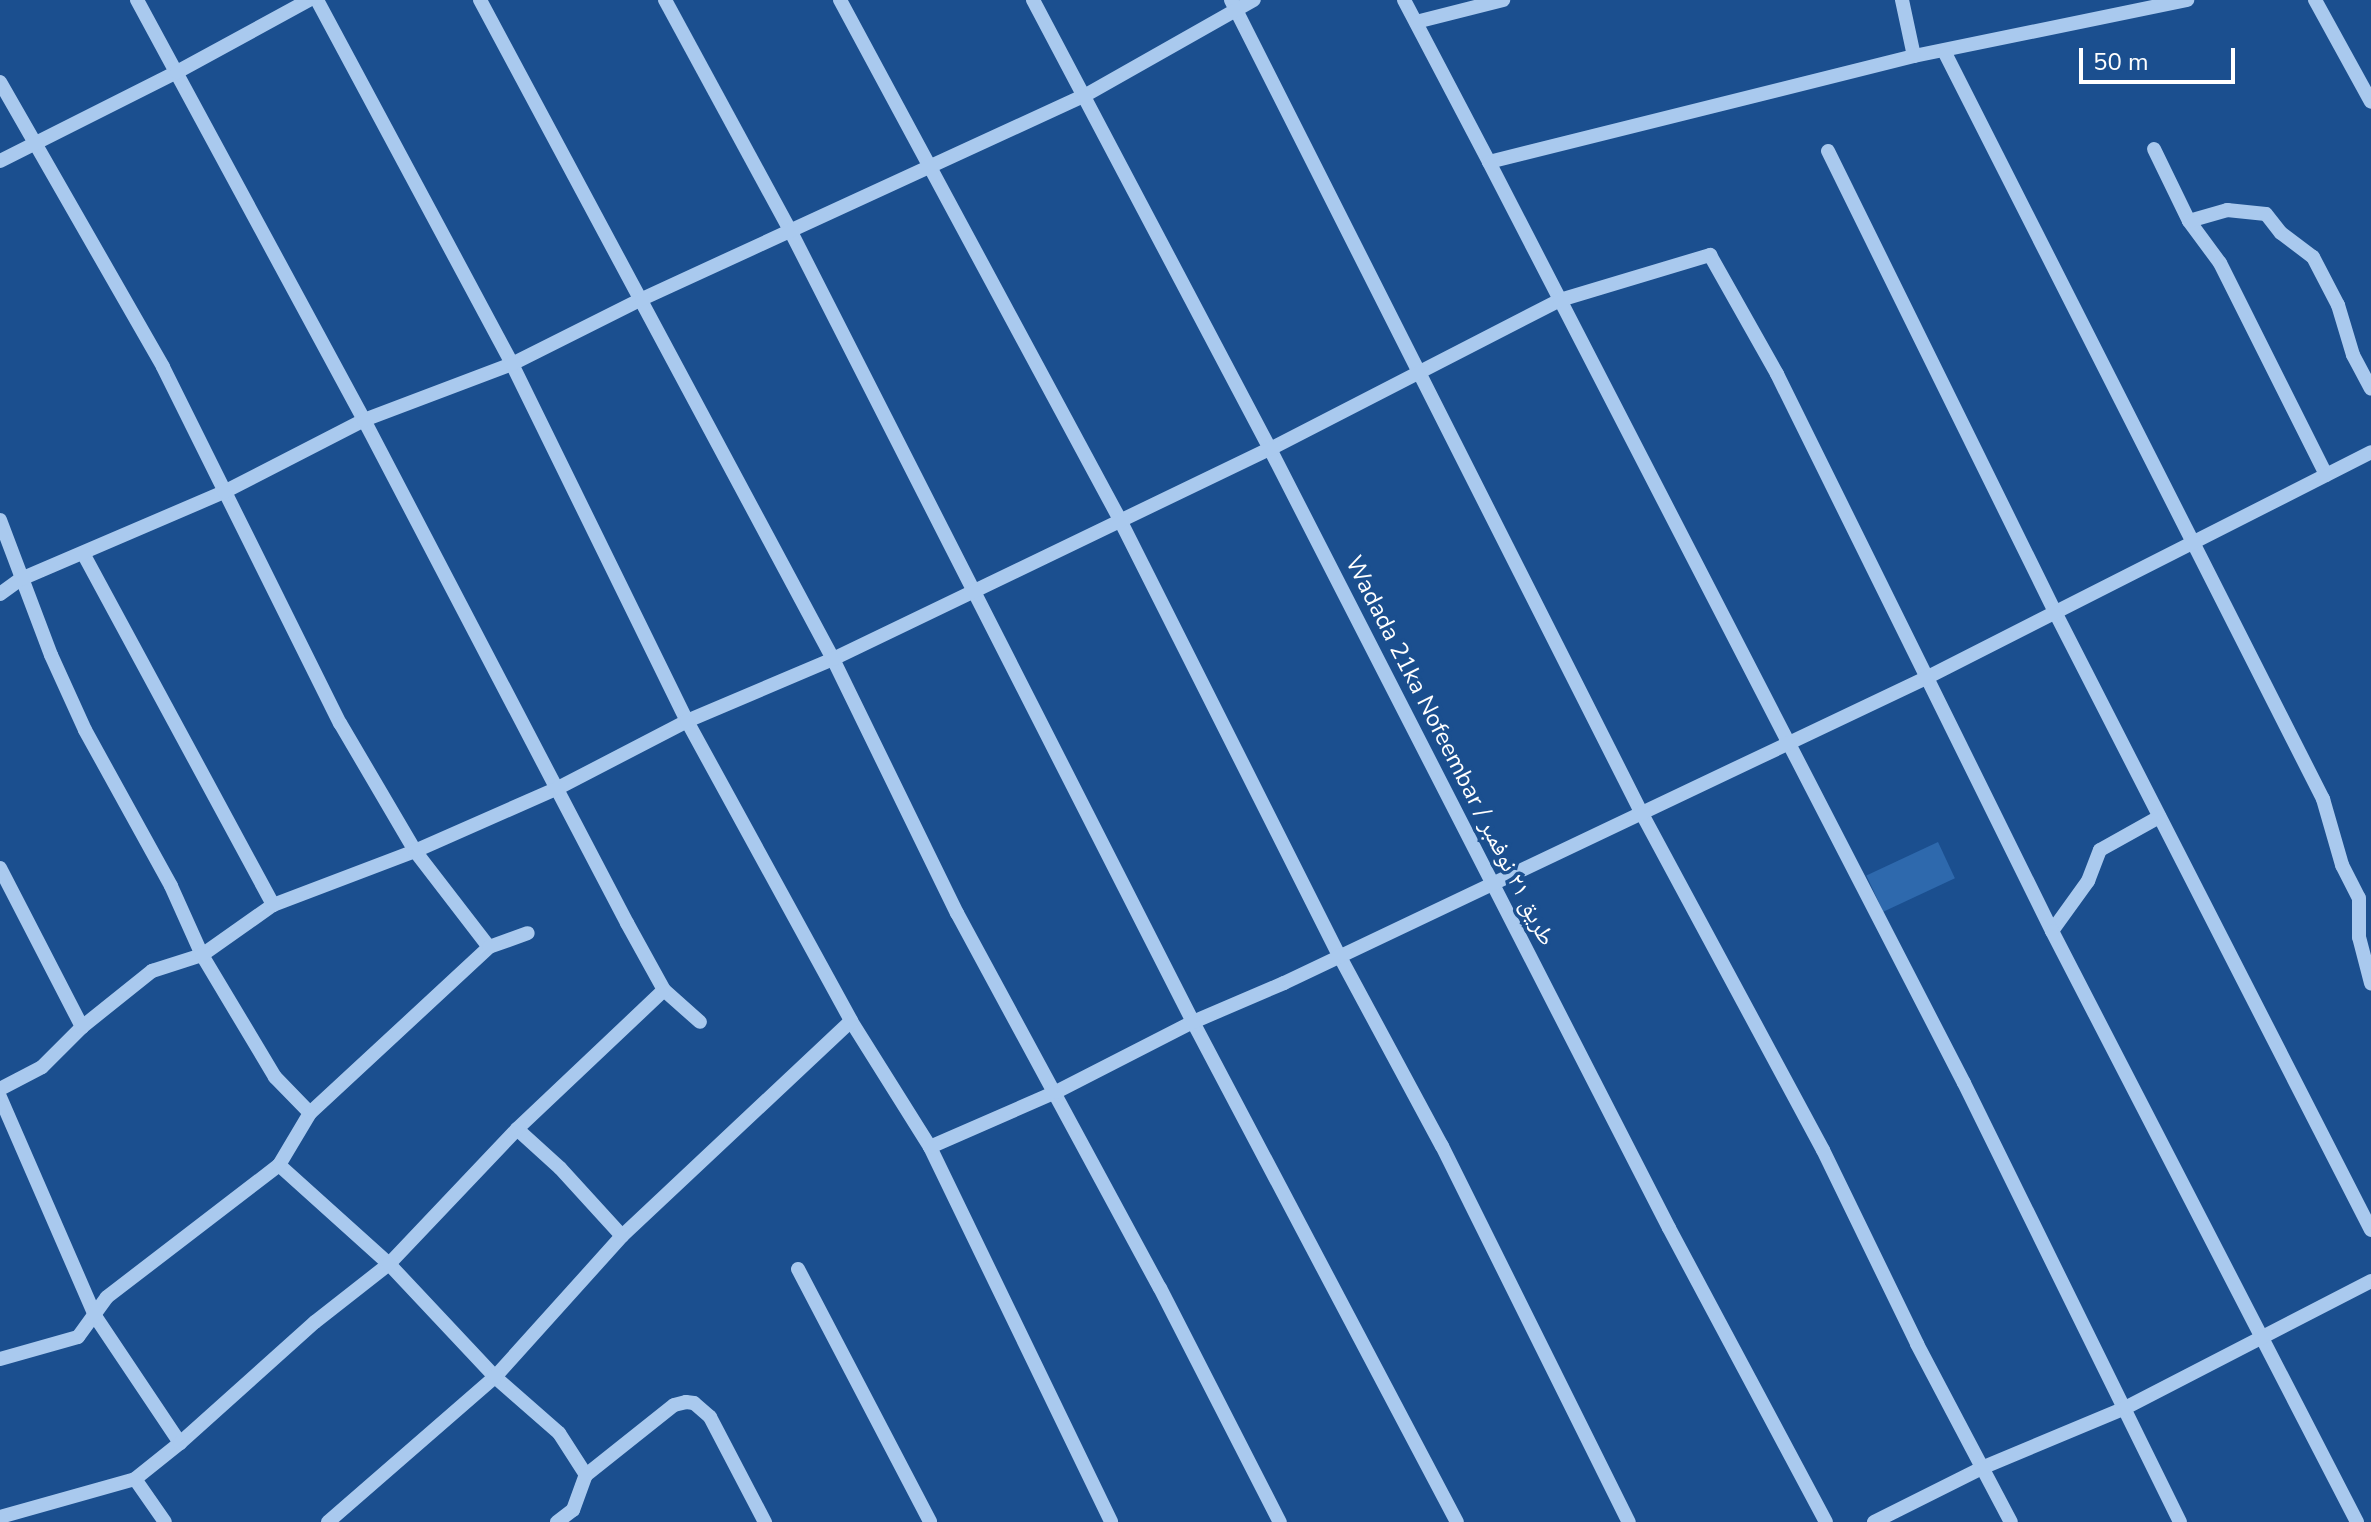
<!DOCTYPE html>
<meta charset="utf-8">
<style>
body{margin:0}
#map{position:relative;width:2371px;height:1522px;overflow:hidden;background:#1b4f8f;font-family:"Nunito Sans","Noto Naskh Arabic",sans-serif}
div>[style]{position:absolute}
.green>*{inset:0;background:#2e69ad;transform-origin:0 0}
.minor>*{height:14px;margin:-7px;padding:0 7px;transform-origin:7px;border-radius:7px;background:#a9c9ee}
span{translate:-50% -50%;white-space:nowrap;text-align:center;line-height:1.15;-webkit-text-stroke:7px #1b4f8f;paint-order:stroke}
.street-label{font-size:24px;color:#fff}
.scale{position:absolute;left:2079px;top:48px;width:156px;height:36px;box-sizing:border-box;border:4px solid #fff;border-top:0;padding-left:10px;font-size:24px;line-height:28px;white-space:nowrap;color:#fff;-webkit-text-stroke:6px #1b4f8f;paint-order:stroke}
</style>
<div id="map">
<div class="green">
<i style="left:1938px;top:842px;width:40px;height:79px;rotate:65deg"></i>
</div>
<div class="minor">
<i style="left:137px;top:0;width:477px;rotate:61.6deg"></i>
<i style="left:364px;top:420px;width:568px;rotate:62.4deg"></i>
<i style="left:627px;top:923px;width:77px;rotate:61.1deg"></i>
<i style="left:664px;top:990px;width:48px;rotate:41.6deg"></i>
<i style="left:317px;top:0;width:413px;rotate:61.8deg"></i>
<i style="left:512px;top:364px;width:398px;rotate:63.9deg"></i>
<i style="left:687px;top:721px;width:342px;rotate:61.3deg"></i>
<i style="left:851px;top:1021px;width:149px;rotate:57.9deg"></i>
<i style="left:930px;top:1147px;width:416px;rotate:64.2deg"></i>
<i style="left:480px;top:0;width:748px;rotate:61.82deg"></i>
<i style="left:833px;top:659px;width:283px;rotate:64deg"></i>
<i style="left:957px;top:913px;width:426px;rotate:61.6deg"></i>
<i style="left:1160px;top:1288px;width:263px;rotate:62.9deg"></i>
<i style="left:665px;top:0;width:262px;rotate:61.5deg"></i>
<i style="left:790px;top:230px;width:889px;rotate:63.03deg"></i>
<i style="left:1193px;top:1022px;width:565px;rotate:62.17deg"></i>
<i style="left:840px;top:0;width:588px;rotate:61.69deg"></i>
<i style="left:1119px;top:518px;width:489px;rotate:63.3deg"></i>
<i style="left:1339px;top:955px;width:217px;rotate:61.7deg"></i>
<i style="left:1442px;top:1146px;width:420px;rotate:63.6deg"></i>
<i style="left:1033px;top:0;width:508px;rotate:62.17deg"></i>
<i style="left:1270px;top:449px;width:875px;rotate:62.88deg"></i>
<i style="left:1669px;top:1228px;width:333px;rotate:61.9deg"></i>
<i style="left:1231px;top:0;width:910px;rotate:63.21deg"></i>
<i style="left:1641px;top:812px;width:384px;rotate:61.7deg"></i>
<i style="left:1823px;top:1150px;width:216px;rotate:64.1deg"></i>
<i style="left:1917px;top:1344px;width:201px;rotate:62.2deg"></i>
<i style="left:1404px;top:0;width:183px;rotate:62.3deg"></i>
<i style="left:1489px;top:162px;width:438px;rotate:-14deg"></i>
<i style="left:1914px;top:56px;width:279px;rotate:-11.6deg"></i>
<i style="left:1902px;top:0;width:57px;rotate:77.9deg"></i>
<i style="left:2315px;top:0;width:116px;rotate:61.2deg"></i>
<i style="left:1416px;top:22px;width:90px;rotate:-14.2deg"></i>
<i style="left:1944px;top:51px;width:839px;rotate:63.13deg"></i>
<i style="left:2323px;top:799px;width:69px;rotate:73.9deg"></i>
<i style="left:2342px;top:865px;width:37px;rotate:63deg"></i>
<i style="left:2359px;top:898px;width:39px;rotate:90deg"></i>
<i style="left:2359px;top:937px;width:48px;rotate:75.4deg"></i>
<i style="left:0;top:82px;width:328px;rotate:60.2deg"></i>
<i style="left:163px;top:367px;width:398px;rotate:63.6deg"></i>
<i style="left:340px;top:723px;width:148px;rotate:59.6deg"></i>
<i style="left:415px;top:851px;width:121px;rotate:52.4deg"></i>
<i style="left:2154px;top:149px;width:80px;rotate:64.1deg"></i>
<i style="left:2189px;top:221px;width:52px;rotate:53.6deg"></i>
<i style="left:2220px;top:263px;width:237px;rotate:63.4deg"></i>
<i style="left:1828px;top:151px;width:514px;rotate:63.78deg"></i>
<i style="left:2055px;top:612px;width:694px;rotate:62.92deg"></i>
<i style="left:0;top:161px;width:198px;rotate:-26.7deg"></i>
<i style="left:177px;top:72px;width:150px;rotate:-28.6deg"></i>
<i style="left:1489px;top:162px;width:1036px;rotate:62.72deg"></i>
<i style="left:1964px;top:1083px;width:489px;rotate:63.8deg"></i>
<i style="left:2189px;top:221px;width:40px;rotate:-16deg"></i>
<i style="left:2227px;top:210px;width:39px;rotate:6deg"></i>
<i style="left:2266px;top:214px;width:24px;rotate:52deg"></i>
<i style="left:2281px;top:233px;width:40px;rotate:37deg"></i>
<i style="left:2313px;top:257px;width:54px;rotate:62.5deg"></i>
<i style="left:2338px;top:305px;width:52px;rotate:73.3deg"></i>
<i style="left:2353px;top:355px;width:38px;rotate:62deg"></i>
<i style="left:0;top:520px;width:144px;rotate:69.3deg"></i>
<i style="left:51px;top:655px;width:82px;rotate:65.6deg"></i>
<i style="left:85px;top:730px;width:178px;rotate:61.1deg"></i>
<i style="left:171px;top:886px;width:76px;rotate:65.8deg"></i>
<i style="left:202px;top:955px;width:142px;rotate:59.1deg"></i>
<i style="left:275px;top:1077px;width:50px;rotate:45.8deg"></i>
<i style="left:84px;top:555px;width:398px;rotate:61.6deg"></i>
<i style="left:0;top:594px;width:26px;rotate:-36deg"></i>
<i style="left:21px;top:579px;width:221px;rotate:-23.2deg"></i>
<i style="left:224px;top:492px;width:157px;rotate:-27.2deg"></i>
<i style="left:364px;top:420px;width:158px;rotate:-20.7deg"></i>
<i style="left:512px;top:364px;width:145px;rotate:-26.6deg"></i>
<i style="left:642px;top:299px;width:486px;rotate:-24.7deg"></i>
<i style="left:1084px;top:96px;width:195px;rotate:-29.5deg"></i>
<i style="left:0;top:868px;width:179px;rotate:62.7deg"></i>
<i style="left:2052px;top:931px;width:62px;rotate:-54.2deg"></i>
<i style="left:2088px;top:881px;width:33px;rotate:-69deg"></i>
<i style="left:2100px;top:850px;width:68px;rotate:-29.2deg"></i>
<i style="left:0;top:1089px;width:47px;rotate:-27.6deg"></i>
<i style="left:42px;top:1067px;width:57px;rotate:-45deg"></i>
<i style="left:82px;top:1027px;width:90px;rotate:-38.7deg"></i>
<i style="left:152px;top:971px;width:52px;rotate:-17.7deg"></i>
<i style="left:202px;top:955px;width:87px;rotate:-35.2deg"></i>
<i style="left:273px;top:905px;width:152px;rotate:-20.8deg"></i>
<i style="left:415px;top:851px;width:156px;rotate:-23.8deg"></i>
<i style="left:558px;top:788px;width:145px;rotate:-27.4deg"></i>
<i style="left:687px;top:721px;width:159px;rotate:-23deg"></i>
<i style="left:833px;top:659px;width:485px;rotate:-25.7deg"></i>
<i style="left:1270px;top:449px;width:326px;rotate:-27.2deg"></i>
<i style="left:1560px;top:300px;width:157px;rotate:-16.7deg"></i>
<i style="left:1710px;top:255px;width:137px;rotate:60.6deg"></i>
<i style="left:1777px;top:374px;width:621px;rotate:63.72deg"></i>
<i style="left:2052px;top:931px;width:665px;rotate:62.7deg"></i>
<i style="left:0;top:1097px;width:239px;rotate:66.5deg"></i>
<i style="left:95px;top:1316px;width:153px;rotate:56.2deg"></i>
<i style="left:517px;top:1129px;width:58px;rotate:42.2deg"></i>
<i style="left:560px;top:1168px;width:92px;rotate:47.6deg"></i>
<i style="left:930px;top:1147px;width:137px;rotate:-23.6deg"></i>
<i style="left:1056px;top:1092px;width:154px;rotate:-27.1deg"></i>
<i style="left:1193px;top:1022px;width:99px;rotate:-23.2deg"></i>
<i style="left:1284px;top:983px;width:711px;rotate:-25.41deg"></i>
<i style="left:1926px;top:678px;width:499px;rotate:-26.9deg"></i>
<i style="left:279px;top:1165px;width:148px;rotate:42deg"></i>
<i style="left:389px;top:1264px;width:155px;rotate:46.8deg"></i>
<i style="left:495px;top:1377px;width:85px;rotate:41.2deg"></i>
<i style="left:559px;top:1433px;width:50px;rotate:57.3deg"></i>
<i style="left:798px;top:1269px;width:285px;rotate:62.4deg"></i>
<i style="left:0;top:1359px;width:81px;rotate:-15.8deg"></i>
<i style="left:78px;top:1337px;width:49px;rotate:-54.1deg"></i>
<i style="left:107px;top:1297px;width:217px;rotate:-37.5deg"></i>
<i style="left:279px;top:1165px;width:61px;rotate:-59.2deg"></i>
<i style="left:310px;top:1113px;width:244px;rotate:-42.8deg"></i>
<i style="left:489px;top:947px;width:41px;rotate:-19.7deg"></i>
<i style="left:135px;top:1479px;width:52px;rotate:55.1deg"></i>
<i style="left:0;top:1517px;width:140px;rotate:-15.7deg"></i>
<i style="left:135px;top:1479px;width:58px;rotate:-38.7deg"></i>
<i style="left:180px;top:1443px;width:181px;rotate:-41.9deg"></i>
<i style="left:315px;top:1322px;width:94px;rotate:-38.1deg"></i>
<i style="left:389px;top:1264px;width:186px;rotate:-46.5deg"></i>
<i style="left:517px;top:1129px;width:202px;rotate:-43.4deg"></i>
<i style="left:328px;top:1522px;width:221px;rotate:-41deg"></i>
<i style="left:495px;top:1377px;width:190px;rotate:-48deg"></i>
<i style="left:622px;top:1236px;width:314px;rotate:-43.2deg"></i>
<i style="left:557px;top:1522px;width:20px;rotate:-37deg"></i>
<i style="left:573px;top:1510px;width:37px;rotate:-70deg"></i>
<i style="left:586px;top:1475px;width:112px;rotate:-38.5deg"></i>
<i style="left:674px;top:1405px;width:12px;rotate:-14deg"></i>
<i style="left:686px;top:1402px;width:8px;rotate:7deg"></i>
<i style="left:694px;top:1403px;width:21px;rotate:41deg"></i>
<i style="left:710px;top:1417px;width:119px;rotate:62.4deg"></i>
<i style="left:1874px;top:1522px;width:123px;rotate:-26.6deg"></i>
<i style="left:1984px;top:1467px;width:153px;rotate:-22.7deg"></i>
<i style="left:2125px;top:1408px;width:277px;rotate:-27.3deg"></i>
</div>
<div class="street-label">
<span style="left:1450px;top:751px;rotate:63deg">Wadada 21ka Nofeembar / طريق ٢١ نوفمبر</span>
</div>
<div class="scale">50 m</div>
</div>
